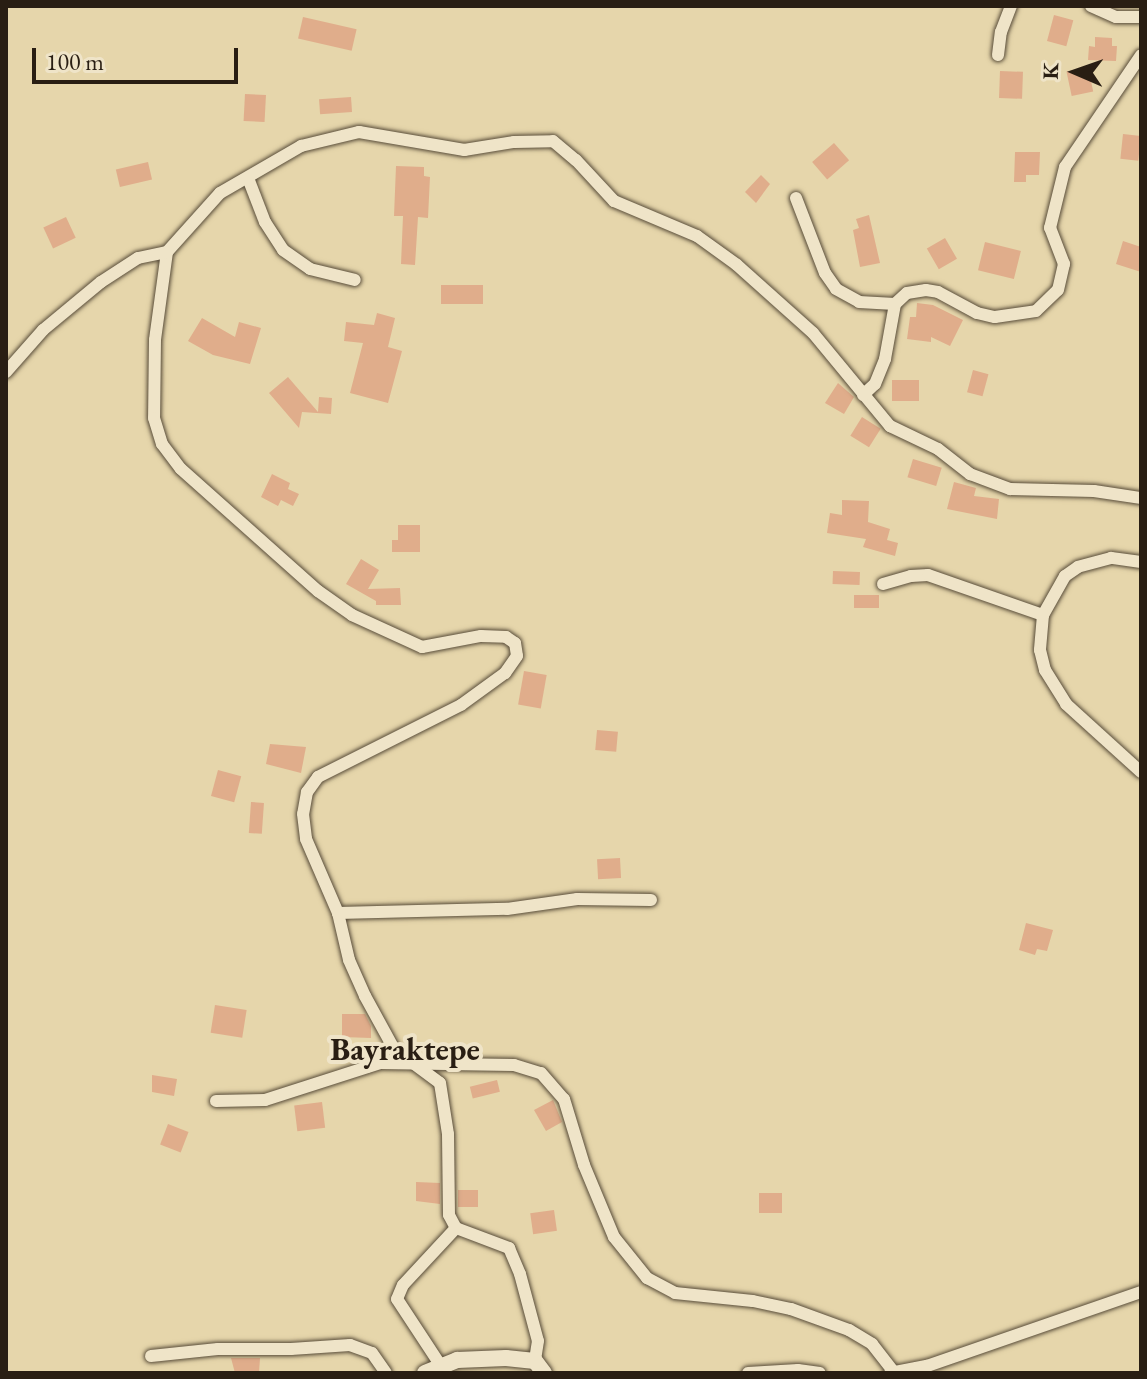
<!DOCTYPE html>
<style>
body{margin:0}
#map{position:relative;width:1147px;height:1379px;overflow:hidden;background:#e6d6ab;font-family:"EB Garamond",serif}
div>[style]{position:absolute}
.building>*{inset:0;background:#e0ad8b;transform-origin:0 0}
.roads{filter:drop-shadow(0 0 2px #584c39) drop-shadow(0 0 2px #584c39)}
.minor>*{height:12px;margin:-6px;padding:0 6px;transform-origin:6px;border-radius:6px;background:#efe4c8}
.tertiary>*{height:16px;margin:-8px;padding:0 8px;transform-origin:8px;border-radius:8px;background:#efe4c8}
span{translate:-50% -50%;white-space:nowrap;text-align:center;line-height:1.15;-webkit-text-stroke:8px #efe4c8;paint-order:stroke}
.quarter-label{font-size:32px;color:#291e13;font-weight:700}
.frame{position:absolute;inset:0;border:8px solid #291e13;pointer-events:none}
.north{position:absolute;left:1035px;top:32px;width:80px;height:80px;-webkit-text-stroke:6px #efe4c8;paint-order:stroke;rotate:272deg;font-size:22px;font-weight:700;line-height:32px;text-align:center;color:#291e13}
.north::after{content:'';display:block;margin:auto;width:28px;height:36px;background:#291e13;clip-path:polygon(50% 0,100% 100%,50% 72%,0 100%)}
.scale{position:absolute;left:32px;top:48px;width:206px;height:36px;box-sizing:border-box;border:4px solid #291e13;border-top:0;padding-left:10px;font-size:24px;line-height:28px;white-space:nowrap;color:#291e13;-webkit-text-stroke:6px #efe4c8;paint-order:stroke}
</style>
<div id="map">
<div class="building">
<i style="left:1054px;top:15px;width:20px;height:27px;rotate:15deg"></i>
<i style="left:303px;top:17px;width:55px;height:22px;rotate:13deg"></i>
<i style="clip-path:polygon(1095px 37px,1112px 38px,1112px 46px,1117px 46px,1116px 61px,1088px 60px,1089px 46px,1095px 47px)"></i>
<i style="left:1088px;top:67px;width:25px;height:22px;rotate:78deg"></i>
<i style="left:1000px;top:71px;width:23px;height:27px;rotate:2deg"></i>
<i style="left:245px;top:94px;width:21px;height:27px;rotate:3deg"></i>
<i style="left:351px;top:97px;width:15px;height:32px;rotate:86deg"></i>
<i style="left:1123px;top:134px;width:18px;height:25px;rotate:6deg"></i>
<i style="left:834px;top:143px;width:23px;height:29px;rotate:49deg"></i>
<i style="clip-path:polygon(1015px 152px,1040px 152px,1039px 175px,1026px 175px,1026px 182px,1014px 182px)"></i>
<i style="left:148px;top:162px;width:18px;height:33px;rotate:77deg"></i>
<i style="clip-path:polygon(396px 166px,424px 167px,424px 176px,430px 177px,428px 218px,418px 217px,415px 265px,401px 264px,403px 216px,394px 216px)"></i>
<i style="clip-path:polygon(761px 175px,770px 184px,756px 203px,745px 192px)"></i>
<i style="clip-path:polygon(869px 215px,880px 263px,860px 267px,853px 230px,859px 228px,856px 219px)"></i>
<i style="left:66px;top:217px;width:23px;height:25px;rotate:65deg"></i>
<i style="left:945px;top:238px;width:24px;height:21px;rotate:60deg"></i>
<i style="clip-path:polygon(1123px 241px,1141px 247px,1141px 272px,1116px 264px)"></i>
<i style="left:985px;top:242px;width:37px;height:29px;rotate:14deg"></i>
<i style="left:441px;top:285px;width:42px;height:19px"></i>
<i style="clip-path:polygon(917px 303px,933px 305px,963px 320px,950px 346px,931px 337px,931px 342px,907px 339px,910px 317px,916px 317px)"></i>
<i style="clip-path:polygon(377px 313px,395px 318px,388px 347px,402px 351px,388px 403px,350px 393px,363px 343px,344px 341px,346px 322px,374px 325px)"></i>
<i style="clip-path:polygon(202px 318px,235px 337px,239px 322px,261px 328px,250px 364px,213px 355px,188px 341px)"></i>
<i style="left:973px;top:370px;width:16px;height:23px;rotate:15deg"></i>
<i style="clip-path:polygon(288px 377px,318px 412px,319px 397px,332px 398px,331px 414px,302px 412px,299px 428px,269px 393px)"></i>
<i style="left:892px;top:380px;width:27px;height:21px"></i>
<i style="clip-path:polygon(838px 383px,854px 397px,844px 414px,825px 403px)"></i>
<i style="left:862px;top:417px;width:22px;height:22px;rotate:32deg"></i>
<i style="left:913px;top:459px;width:30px;height:19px;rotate:17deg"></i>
<i style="clip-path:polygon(272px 474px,290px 483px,288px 489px,299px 494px,293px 506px,281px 500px,278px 506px,261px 497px)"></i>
<i style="clip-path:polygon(954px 482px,976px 488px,974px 496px,999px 499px,997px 519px,947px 509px)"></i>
<i style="clip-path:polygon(842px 500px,869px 501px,868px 522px,890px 529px,887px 540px,898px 543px,895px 556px,863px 547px,866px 539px,827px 533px,830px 513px,842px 515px)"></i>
<i style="clip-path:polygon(398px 525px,420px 525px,420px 552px,392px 552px,392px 540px,398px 540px)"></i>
<i style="clip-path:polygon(361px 559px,379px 570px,368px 589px,400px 588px,401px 605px,376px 605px,376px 601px,346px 584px)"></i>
<i style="left:833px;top:571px;width:27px;height:13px;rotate:2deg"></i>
<i style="left:854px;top:595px;width:25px;height:13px"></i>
<i style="left:524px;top:671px;width:23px;height:34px;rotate:10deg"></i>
<i style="left:597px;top:730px;width:21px;height:20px;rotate:5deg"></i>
<i style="clip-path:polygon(270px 744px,306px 747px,301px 773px,266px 764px)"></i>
<i style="left:218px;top:770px;width:24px;height:27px;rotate:15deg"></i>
<i style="left:251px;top:802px;width:13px;height:31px;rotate:4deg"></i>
<i style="left:620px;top:858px;width:20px;height:23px;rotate:87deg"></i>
<i style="clip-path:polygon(1026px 923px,1053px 930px,1047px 951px,1037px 949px,1035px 955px,1019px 950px)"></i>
<i style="left:215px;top:1005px;width:32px;height:28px;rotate:9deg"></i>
<i style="clip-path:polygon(342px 1014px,365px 1014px,371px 1026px,371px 1038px,342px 1037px)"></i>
<i style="clip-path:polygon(152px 1075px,177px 1079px,174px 1096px,152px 1092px)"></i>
<i style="left:497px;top:1080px;width:12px;height:28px;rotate:76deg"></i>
<i style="clip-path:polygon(553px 1100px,562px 1122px,546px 1131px,534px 1110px)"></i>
<i style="left:322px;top:1102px;width:26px;height:28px;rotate:83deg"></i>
<i style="left:168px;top:1124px;width:22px;height:22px;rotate:21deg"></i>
<i style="clip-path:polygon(416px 1182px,440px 1183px,440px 1204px,416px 1201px)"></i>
<i style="left:458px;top:1190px;width:20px;height:17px"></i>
<i style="left:759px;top:1193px;width:23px;height:20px"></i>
<i style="left:554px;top:1210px;width:21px;height:24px;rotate:82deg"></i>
<i style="clip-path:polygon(231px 1358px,260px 1358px,259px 1373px,235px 1373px)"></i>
</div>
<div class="roads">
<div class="minor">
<i style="left:1091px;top:6px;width:27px;rotate:24deg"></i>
<i style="left:1116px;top:17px;width:25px"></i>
<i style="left:998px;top:55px;width:23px;rotate:-83deg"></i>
<i style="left:1001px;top:32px;width:28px;rotate:-69deg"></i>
<i style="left:248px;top:178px;width:47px;rotate:68.9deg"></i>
<i style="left:265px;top:222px;width:33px;rotate:57deg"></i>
<i style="left:283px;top:250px;width:33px;rotate:35deg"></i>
<i style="left:310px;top:269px;width:46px;rotate:13.7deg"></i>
<i style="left:796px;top:198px;width:80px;rotate:68.9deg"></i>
<i style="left:825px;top:273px;width:19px;rotate:55deg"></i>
<i style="left:836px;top:289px;width:26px;rotate:29deg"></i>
<i style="left:859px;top:302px;width:36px;rotate:3deg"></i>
<i style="left:167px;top:252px;width:89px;rotate:97.8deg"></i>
<i style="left:155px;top:340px;width:78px;rotate:90.7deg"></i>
<i style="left:154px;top:418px;width:27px;rotate:73deg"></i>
<i style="left:162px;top:444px;width:31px;rotate:53deg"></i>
<i style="left:181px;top:469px;width:183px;rotate:41.7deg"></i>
<i style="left:318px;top:591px;width:42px;rotate:35.2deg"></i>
<i style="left:352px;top:615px;width:77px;rotate:24.6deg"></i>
<i style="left:422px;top:647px;width:60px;rotate:-10.6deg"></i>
<i style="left:481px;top:636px;width:25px;rotate:2deg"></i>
<i style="left:506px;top:637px;width:11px;rotate:34deg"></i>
<i style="left:515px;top:643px;width:13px;rotate:81deg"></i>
<i style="left:517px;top:656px;width:21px;rotate:125deg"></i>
<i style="left:505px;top:673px;width:54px;rotate:144deg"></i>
<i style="left:461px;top:705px;width:160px;rotate:153.3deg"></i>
<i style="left:318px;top:777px;width:19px;rotate:126deg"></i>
<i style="left:307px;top:792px;width:22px;rotate:100deg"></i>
<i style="left:303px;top:814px;width:25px;rotate:83deg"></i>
<i style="left:306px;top:839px;width:81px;rotate:66.6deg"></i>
<i style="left:338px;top:913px;width:48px;rotate:76.8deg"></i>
<i style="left:349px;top:960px;width:39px;rotate:66deg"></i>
<i style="left:365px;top:996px;width:60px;rotate:61.3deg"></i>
<i style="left:394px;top:1049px;width:57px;rotate:36.5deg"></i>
<i style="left:440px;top:1083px;width:52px;rotate:81.1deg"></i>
<i style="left:448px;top:1134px;width:81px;rotate:89.3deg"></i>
<i style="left:449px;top:1215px;width:15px;rotate:62deg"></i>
<i style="left:456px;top:1228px;width:57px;rotate:20.7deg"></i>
<i style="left:509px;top:1248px;width:28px;rotate:67deg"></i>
<i style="left:520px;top:1274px;width:69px;rotate:75deg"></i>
<i style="left:538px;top:1341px;width:20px;rotate:99deg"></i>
<i style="left:6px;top:372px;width:56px;rotate:-48.6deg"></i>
<i style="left:43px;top:330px;width:75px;rotate:-39.6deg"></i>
<i style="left:101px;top:282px;width:44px;rotate:-33deg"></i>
<i style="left:138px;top:258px;width:30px;rotate:-12deg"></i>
<i style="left:167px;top:252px;width:79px;rotate:-48.1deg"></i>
<i style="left:220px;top:193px;width:94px;rotate:-30.1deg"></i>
<i style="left:301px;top:146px;width:60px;rotate:-13.6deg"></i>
<i style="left:359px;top:132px;width:107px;rotate:9.7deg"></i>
<i style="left:464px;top:150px;width:51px;rotate:-9.1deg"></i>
<i style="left:514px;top:142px;width:39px;rotate:-1deg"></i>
<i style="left:553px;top:141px;width:30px;rotate:40deg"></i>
<i style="left:576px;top:160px;width:56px;rotate:47.2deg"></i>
<i style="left:614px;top:201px;width:90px;rotate:22.9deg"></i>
<i style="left:697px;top:236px;width:49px;rotate:35.9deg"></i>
<i style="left:737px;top:265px;width:102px;rotate:41.8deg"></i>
<i style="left:813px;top:333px;width:121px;rotate:50.4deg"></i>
<i style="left:890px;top:426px;width:53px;rotate:25.6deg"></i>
<i style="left:938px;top:449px;width:41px;rotate:38deg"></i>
<i style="left:970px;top:474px;width:43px;rotate:20.6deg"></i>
<i style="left:1010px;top:489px;width:84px;rotate:1.4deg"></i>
<i style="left:1094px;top:491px;width:48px;rotate:8.5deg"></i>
<i style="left:863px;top:395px;width:16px;rotate:-43deg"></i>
<i style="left:875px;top:384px;width:27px;rotate:-68deg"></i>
<i style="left:885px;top:359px;width:56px;rotate:-79.7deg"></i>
<i style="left:895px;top:304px;width:16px;rotate:-43deg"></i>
<i style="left:907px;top:293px;width:19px;rotate:-9deg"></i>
<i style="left:926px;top:290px;width:12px;rotate:9deg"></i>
<i style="left:938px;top:292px;width:44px;rotate:28.3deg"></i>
<i style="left:977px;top:313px;width:18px;rotate:13deg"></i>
<i style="left:995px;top:317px;width:41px;rotate:-8.3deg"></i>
<i style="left:1036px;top:311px;width:30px;rotate:-44deg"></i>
<i style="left:1058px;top:290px;width:27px;rotate:-77deg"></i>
<i style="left:1064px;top:264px;width:39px;rotate:-111deg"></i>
<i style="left:1050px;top:228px;width:63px;rotate:-76.2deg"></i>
<i style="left:1065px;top:167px;width:135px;rotate:-55.8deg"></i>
<i style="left:1141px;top:562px;width:30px;rotate:-172deg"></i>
<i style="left:1111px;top:558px;width:34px;rotate:165deg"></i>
<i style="left:1078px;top:567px;width:16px;rotate:145deg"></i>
<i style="left:1065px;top:576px;width:45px;rotate:119.4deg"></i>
<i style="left:1043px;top:615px;width:35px;rotate:95deg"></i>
<i style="left:1040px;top:650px;width:21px;rotate:76deg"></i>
<i style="left:1045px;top:670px;width:40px;rotate:58deg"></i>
<i style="left:1066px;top:704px;width:101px;rotate:42.2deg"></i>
<i style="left:883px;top:584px;width:29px;rotate:-16deg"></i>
<i style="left:911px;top:576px;width:17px;rotate:-3deg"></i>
<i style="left:928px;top:575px;width:122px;rotate:19.2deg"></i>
<i style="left:338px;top:913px;width:169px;rotate:-1.4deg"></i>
<i style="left:507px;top:909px;width:71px;rotate:-8.1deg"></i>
<i style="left:577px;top:899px;width:74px;rotate:0.8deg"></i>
<i style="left:216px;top:1101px;width:49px;rotate:-1.2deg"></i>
<i style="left:265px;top:1100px;width:121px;rotate:-17.8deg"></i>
<i style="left:380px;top:1063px;width:134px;rotate:0.9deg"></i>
<i style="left:514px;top:1065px;width:28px;rotate:17deg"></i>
<i style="left:541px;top:1073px;width:35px;rotate:49deg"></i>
<i style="left:564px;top:1099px;width:69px;rotate:73.1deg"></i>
<i style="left:584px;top:1165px;width:78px;rotate:67.4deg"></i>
<i style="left:614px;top:1237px;width:53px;rotate:51.2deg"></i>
<i style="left:647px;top:1278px;width:32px;rotate:28deg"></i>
<i style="left:675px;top:1293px;width:78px;rotate:5.9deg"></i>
<i style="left:753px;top:1301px;width:39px;rotate:12deg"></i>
<i style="left:791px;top:1309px;width:62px;rotate:19.9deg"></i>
<i style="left:849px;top:1330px;width:27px;rotate:31deg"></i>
<i style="left:872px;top:1344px;width:36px;rotate:52deg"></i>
<i style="left:151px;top:1356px;width:67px;rotate:-6deg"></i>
<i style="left:218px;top:1349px;width:73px"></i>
<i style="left:291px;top:1349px;width:59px;rotate:-3.9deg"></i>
<i style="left:350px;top:1345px;width:23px;rotate:20deg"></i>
<i style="left:372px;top:1353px;width:24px;rotate:55deg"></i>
<i style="left:441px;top:1366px;width:80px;rotate:-123.3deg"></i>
<i style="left:397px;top:1299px;width:15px;rotate:-67deg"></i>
<i style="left:403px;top:1285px;width:78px;rotate:-47.1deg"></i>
<i style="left:748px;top:1373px;width:50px;rotate:-3.4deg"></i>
<i style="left:798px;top:1370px;width:22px;rotate:8deg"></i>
<i style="left:890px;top:1373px;width:38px;rotate:-11deg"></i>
<i style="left:927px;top:1366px;width:226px;rotate:-19.1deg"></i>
</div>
<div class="tertiary">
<i style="left:425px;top:1373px;width:35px;rotate:-22deg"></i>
<i style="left:457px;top:1360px;width:49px;rotate:-2.3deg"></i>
<i style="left:506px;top:1358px;width:29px;rotate:6deg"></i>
<i style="left:535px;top:1361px;width:15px;rotate:53deg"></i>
</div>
</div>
<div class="quarter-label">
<span style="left:405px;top:1049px">Bayraktepe</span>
</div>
<div class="frame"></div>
<div class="north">K</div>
<div class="scale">100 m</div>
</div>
